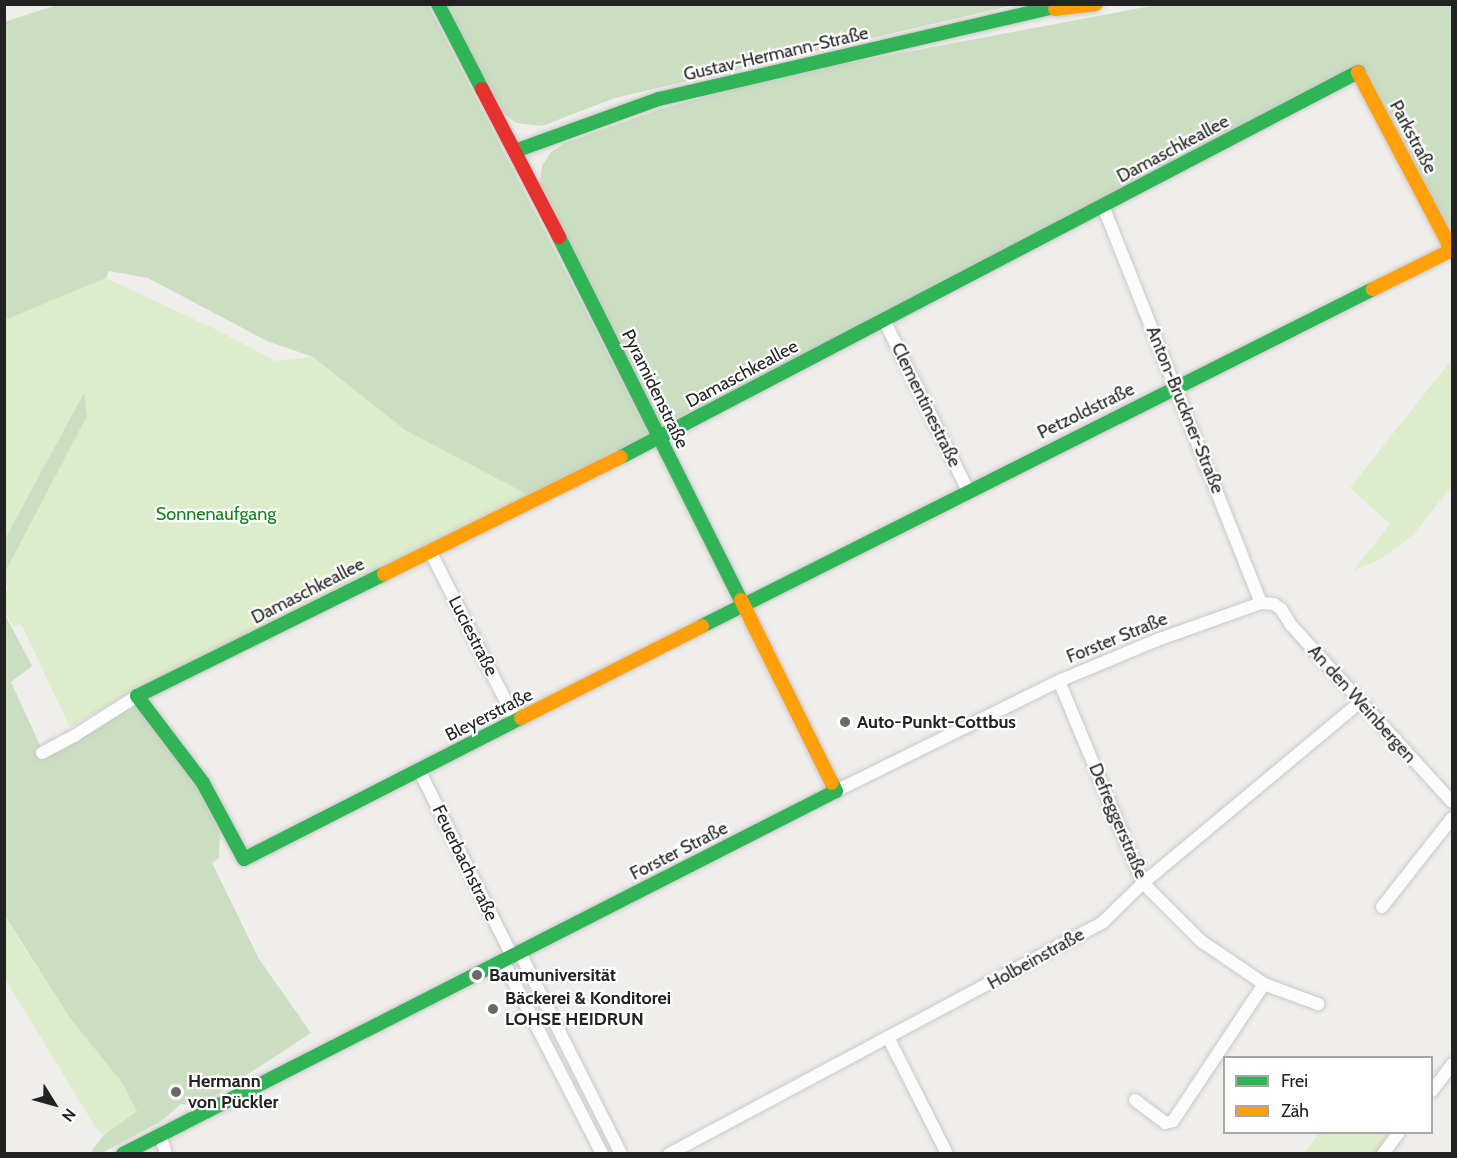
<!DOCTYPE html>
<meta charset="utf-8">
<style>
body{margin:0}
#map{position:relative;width:1457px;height:1158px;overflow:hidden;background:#f0eeeb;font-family:Cabin,sans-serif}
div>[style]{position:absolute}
.grass>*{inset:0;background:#ddeccb}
.forest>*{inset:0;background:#cbdec1}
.roads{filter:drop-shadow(0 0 2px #c9c8c7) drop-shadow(0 0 2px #c9c8c7)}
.street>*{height:12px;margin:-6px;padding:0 6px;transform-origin:6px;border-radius:6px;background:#fdfcfc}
.fast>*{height:14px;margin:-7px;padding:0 7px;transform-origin:7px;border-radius:7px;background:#30b455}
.slow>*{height:14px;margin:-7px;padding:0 7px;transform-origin:7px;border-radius:7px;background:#ff9f0a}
.jam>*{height:14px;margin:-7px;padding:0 7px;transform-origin:7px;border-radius:7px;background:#e5322d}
.dots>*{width:16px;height:16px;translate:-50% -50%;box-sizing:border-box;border:3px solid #fff;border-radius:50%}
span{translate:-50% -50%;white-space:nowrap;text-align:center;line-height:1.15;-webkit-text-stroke:4.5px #fff;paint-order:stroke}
.street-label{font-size:18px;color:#222}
.park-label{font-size:18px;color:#0c8416}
.poi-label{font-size:18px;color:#222;font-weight:700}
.left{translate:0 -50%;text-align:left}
.frame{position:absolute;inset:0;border:6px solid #222;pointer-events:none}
.legend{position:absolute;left:1223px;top:1056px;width:210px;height:78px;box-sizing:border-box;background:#fff;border:2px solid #a7a7a7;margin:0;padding:8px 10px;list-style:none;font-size:18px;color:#222}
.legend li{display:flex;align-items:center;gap:12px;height:30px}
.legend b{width:30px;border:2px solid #a7a7a7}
.north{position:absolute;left:24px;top:1074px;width:60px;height:60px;-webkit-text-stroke:4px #fff;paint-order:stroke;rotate:127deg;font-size:16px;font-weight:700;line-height:24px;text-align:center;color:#222}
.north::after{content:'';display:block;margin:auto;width:21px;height:27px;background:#222;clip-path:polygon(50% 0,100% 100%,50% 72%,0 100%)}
</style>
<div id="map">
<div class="grass">
<i style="clip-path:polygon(106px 278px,217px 330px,276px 361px,313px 357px,405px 430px,528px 495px,133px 691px,70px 727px,21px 624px,13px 626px,5px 613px,5px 592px,9px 588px,5px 581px,4px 572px,87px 416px,84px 395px,5px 539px,5px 320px)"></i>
<i style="clip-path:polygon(1452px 359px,1452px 486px,1413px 535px,1379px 560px,1354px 570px,1390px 524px,1350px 488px)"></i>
<i style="clip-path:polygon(4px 916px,70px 1018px,123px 1084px,137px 1111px,104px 1135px,96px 1128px,5px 979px)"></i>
<i style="clip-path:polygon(1319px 1133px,1396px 1133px,1380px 1153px,1303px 1154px)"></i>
</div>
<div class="forest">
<i style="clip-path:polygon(60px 4px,428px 5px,649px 434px,528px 495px,405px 430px,313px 357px,267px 341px,148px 278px,109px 271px,106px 278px,5px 320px,4px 22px)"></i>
<i style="clip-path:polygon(447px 5px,1014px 5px,615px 98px,542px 126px,516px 123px,500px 110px)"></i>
<i style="clip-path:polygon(1156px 5px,1452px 5px,1452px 245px,1361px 66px,661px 427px,540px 184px,542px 166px,551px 152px,565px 143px,658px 110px,774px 77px)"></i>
<i style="clip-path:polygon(84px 393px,87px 416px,5px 572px,5px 539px)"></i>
<i style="clip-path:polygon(4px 613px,32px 666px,11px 682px,45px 756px,136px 703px,197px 785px,220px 833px,219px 858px,212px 863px,259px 959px,311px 1033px,199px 1106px,181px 1104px,160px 1122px,102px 1153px,93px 1153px,92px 1150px,104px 1135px,137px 1111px,123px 1084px,70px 1018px,5px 916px)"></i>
</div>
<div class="roads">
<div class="street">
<i style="left:1103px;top:206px;width:427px;rotate:68.3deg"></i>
<i style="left:884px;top:320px;width:191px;rotate:63.8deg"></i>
<i style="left:430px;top:551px;width:191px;rotate:63.2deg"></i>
<i style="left:1059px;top:681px;width:219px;rotate:67.4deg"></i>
<i style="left:1143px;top:883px;width:82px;rotate:45deg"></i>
<i style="left:1201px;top:941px;width:76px;rotate:34.3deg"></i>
<i style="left:1264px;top:984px;width:58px;rotate:20.3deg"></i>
<i style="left:42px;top:753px;width:36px;rotate:-28deg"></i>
<i style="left:74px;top:736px;width:75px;rotate:-32.4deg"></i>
<i style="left:419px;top:770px;width:208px;rotate:63.4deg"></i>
<i style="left:836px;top:791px;width:249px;rotate:-26.3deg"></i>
<i style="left:1059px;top:681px;width:106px;rotate:-22.7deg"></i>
<i style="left:1157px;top:640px;width:110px;rotate:-19.6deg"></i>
<i style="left:1261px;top:603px;width:13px;rotate:4deg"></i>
<i style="left:1274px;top:604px;width:9px;rotate:36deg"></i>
<i style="left:1281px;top:609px;width:19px;rotate:58deg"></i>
<i style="left:1291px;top:625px;width:239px;rotate:47.7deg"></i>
<i style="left:1382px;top:907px;width:113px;rotate:-51.8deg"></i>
<i style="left:520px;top:953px;width:225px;rotate:63.3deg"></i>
<i style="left:503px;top:961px;width:217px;rotate:62.8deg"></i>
<i style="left:889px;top:1039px;width:129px;rotate:63.2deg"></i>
<i style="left:1432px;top:1091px;width:34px;rotate:-53deg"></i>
<i style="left:1135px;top:1100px;width:38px;rotate:37deg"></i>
<i style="left:1165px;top:1123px;width:8px;rotate:-14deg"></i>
<i style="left:1173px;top:1121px;width:164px;rotate:-56.4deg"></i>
<i style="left:160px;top:1135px;width:20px;rotate:72deg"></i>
<i style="left:669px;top:1154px;width:491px;rotate:-28.1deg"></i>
<i style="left:1102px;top:923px;width:57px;rotate:-44.3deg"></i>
<i style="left:1143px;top:883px;width:283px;rotate:-39.8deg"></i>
<i style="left:1383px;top:1154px;width:27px;rotate:-54deg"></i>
</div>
<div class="fast">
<i style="left:438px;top:4px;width:96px;rotate:62.6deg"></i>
<i style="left:515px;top:151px;width:153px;rotate:-19.9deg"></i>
<i style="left:659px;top:99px;width:420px;rotate:-13.1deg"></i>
<i style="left:559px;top:237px;width:406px;rotate:63.4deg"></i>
<i style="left:621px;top:457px;width:832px;rotate:-27.58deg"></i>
<i style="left:384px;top:574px;width:275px;rotate:153.7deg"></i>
<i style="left:137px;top:696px;width:109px;rotate:52.8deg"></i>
<i style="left:203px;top:783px;width:86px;rotate:61.7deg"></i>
<i style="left:244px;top:859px;width:311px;rotate:-27deg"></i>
<i style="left:702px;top:626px;width:751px;rotate:-26.67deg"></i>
<i style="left:123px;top:1154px;width:800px;rotate:-26.98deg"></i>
<i style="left:836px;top:791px;width:9px;rotate:-117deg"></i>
</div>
<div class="slow">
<i style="left:1055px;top:9px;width:41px;rotate:-7deg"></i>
<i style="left:1358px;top:72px;width:193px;rotate:62.2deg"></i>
<i style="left:1448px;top:243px;width:9px;rotate:90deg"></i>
<i style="left:1448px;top:252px;width:84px;rotate:153.7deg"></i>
<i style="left:384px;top:574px;width:264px;rotate:-26.3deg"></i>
<i style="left:741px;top:600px;width:204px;rotate:63.6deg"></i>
<i style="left:521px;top:718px;width:203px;rotate:-26.9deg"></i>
</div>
<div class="jam">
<i style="left:482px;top:89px;width:167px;rotate:62.5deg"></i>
</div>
</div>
<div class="dots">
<i style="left:845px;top:722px;background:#6a6968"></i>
<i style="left:477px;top:975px;background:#6a6968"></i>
<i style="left:493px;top:1009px;background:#6a6968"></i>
<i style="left:176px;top:1092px;background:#6a6968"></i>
</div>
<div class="street-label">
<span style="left:776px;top:54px;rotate:-13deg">Gustav-Hermann-Straße</span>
<span style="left:1413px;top:137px;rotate:62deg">Parkstraße</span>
<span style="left:1173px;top:149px;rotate:-28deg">Damaschkeallee</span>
<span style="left:742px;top:374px;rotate:-28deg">Damaschkeallee</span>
<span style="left:655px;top:389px;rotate:64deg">Pyramidenstraße</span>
<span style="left:926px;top:405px;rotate:64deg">Clementinestraße</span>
<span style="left:1185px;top:410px;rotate:68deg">Anton-Bruckner-Straße</span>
<span style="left:1086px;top:411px;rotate:-26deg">Petzoldstraße</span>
<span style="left:308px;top:591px;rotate:-27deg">Damaschkeallee</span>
<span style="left:473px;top:636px;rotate:63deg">Luciestraße</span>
<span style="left:1117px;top:638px;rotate:-22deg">Forster Straße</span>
<span style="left:1362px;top:704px;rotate:48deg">An den Weinbergen</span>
<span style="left:489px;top:715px;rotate:-27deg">Bleyerstraße</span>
<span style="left:1118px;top:821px;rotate:67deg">Defreggerstraße</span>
<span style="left:679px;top:851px;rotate:-27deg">Forster Straße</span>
<span style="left:465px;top:863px;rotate:64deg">Feuerbachstraße</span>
<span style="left:1036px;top:959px;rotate:-29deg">Holbeinstraße</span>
</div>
<div class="park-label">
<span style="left:216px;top:514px">Sonnenaufgang</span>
</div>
<div class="poi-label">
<span class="left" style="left:857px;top:722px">Auto-Punkt-Cottbus</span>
<span class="left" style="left:489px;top:975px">Baumuniversität</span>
<span class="left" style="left:505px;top:1009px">Bäckerei &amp; Konditorei<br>LOHSE HEIDRUN</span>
<span class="left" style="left:188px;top:1092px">Hermann<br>von Pückler</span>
</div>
<div class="frame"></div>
<ul class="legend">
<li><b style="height:8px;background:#30b455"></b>Frei</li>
<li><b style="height:8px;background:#ff9f0a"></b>Zäh</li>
</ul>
<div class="north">N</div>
</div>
